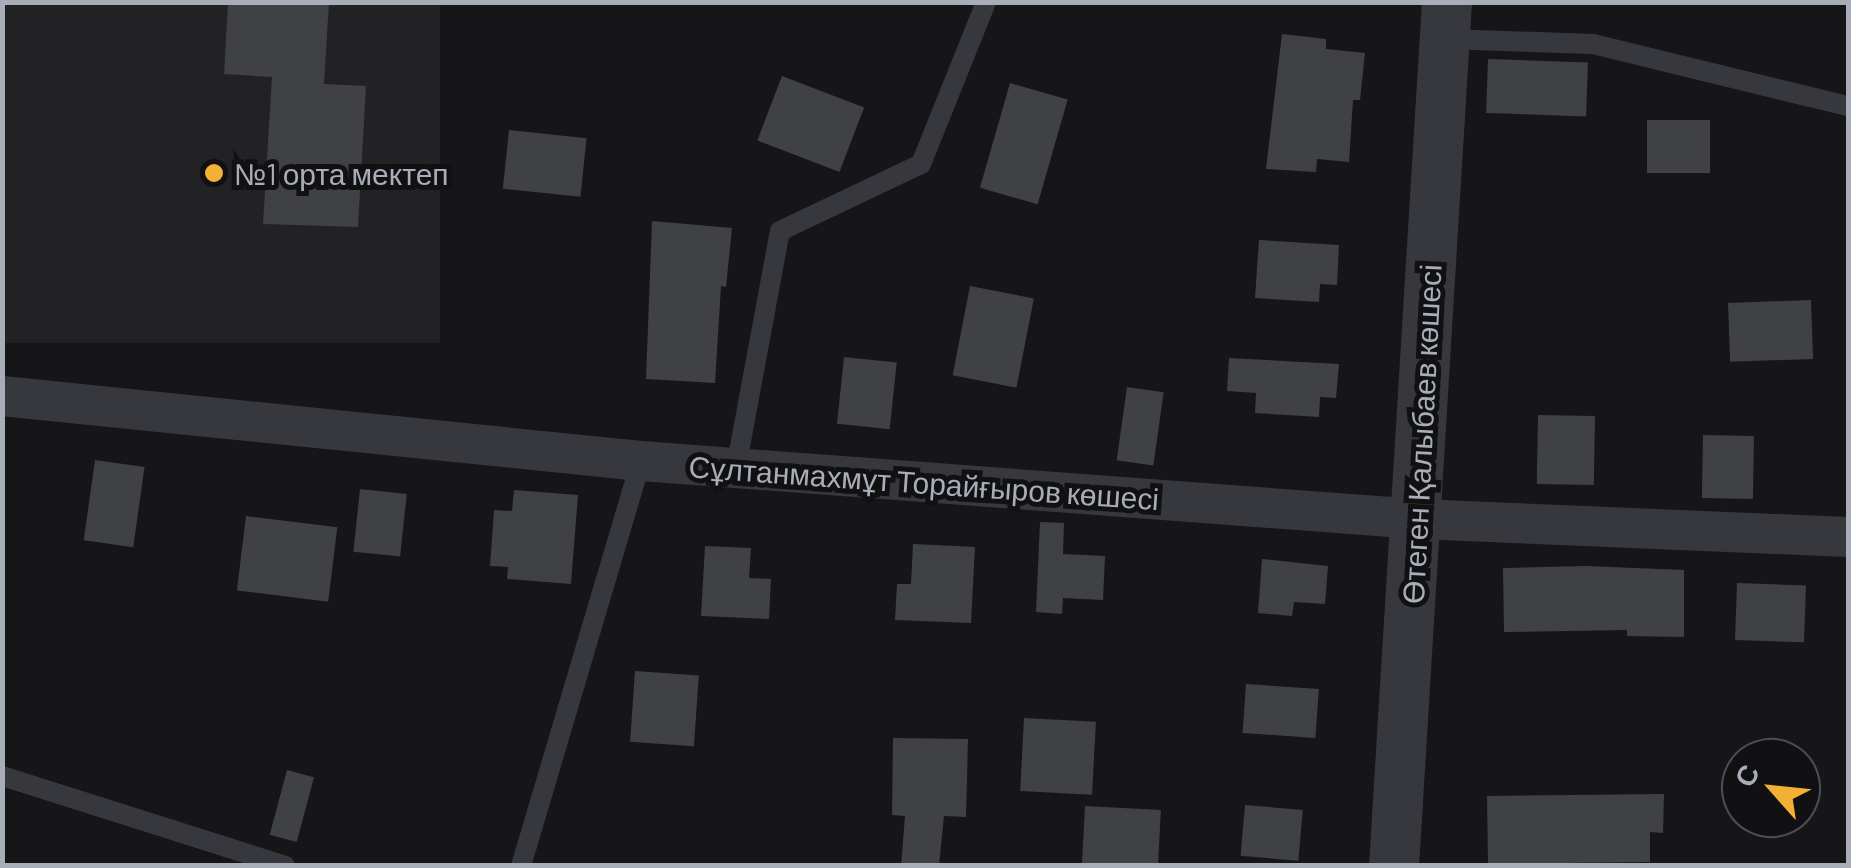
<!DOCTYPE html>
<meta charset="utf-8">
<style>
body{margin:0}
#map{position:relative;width:1851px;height:868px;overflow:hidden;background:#161618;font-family:Barlow,sans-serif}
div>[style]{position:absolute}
.built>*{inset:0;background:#222225;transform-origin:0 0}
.building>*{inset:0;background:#404145;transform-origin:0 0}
.service>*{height:20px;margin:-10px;padding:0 10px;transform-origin:10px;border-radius:10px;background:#37383d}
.minor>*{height:40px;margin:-20px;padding:0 20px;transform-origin:20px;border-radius:20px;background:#37383d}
.tertiary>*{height:50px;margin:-25px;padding:0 25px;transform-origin:25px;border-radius:25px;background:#37383d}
.dots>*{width:28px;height:28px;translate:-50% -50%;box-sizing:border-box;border:5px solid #111113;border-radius:50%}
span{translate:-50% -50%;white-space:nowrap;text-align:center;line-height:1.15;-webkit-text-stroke:10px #111113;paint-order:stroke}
.poi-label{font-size:30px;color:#a8adb8}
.left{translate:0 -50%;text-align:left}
.street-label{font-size:30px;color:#a8adb8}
.frame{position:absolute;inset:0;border:5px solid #a8adb8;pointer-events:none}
.north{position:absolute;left:1721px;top:738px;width:100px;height:100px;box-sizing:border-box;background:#111113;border:2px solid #4d4f55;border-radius:50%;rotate:297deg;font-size:28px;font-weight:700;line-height:40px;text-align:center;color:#a8adb8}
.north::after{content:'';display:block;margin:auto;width:35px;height:45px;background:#f2b134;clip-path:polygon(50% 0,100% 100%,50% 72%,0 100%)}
</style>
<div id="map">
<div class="built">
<i style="left:2px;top:3px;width:438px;height:340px"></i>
</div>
<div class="building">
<i style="clip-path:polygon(228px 2px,329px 2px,324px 84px,366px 86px,358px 227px,263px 224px,272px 77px,224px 74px)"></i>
<i style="clip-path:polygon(1282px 34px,1326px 39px,1326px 49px,1365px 53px,1360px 100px,1353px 100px,1349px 162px,1317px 159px,1316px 172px,1266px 169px)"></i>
<i style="left:1488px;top:59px;width:100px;height:54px;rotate:2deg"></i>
<i style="left:782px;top:76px;width:88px;height:69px;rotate:21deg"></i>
<i style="left:1010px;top:83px;width:60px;height:109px;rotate:16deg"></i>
<i style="left:1710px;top:120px;width:53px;height:63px;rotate:90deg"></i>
<i style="left:509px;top:130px;width:78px;height:59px;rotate:6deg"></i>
<i style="clip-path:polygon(652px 221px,732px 228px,726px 287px,721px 286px,715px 383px,646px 379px)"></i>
<i style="clip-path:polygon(1259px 240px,1339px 245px,1337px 285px,1320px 284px,1319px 302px,1255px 298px)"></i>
<i style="left:970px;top:286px;width:65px;height:91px;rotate:11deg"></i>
<i style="left:1811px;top:300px;width:59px;height:83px;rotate:88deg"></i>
<i style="left:844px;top:357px;width:53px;height:67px;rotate:6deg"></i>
<i style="clip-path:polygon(1229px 358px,1339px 364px,1336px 398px,1320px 397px,1319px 417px,1255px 413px,1256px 393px,1227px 391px)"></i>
<i style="left:1127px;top:387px;width:37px;height:74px;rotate:8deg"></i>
<i style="left:1538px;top:415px;width:57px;height:69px;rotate:1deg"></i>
<i style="left:1703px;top:435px;width:51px;height:63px;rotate:1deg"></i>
<i style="left:95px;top:460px;width:50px;height:81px;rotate:8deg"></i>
<i style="left:360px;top:489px;width:47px;height:63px;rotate:6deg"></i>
<i style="clip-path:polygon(514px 490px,578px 495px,571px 584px,507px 579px,508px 567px,490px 566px,494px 510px,512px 511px)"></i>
<i style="left:246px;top:516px;width:92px;height:75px;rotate:7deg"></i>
<i style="clip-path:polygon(1040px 522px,1064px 523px,1063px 554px,1105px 556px,1103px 600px,1063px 598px,1062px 614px,1036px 612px)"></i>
<i style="clip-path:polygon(913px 544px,975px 547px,971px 623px,895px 620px,897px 584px,911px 584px)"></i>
<i style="clip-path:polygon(705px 546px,751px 548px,749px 578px,771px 579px,769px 619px,701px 616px)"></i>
<i style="clip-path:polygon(1262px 559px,1328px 566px,1325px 604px,1294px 602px,1292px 616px,1258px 613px)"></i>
<i style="clip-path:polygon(1586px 566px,1684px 570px,1684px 637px,1627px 636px,1627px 630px,1504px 632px,1503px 568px)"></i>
<i style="left:1737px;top:583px;width:69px;height:57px;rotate:2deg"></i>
<i style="left:635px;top:671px;width:64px;height:71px;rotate:4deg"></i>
<i style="left:1246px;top:684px;width:73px;height:49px;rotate:4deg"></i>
<i style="left:1024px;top:718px;width:72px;height:73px;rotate:3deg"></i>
<i style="clip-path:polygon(893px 738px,968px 739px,966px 817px,944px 816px,939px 866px,901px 866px,905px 816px,892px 815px)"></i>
<i style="left:287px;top:770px;width:28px;height:67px;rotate:15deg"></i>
<i style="clip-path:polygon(1664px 794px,1663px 833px,1650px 832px,1650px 862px,1488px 864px,1487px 796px)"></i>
<i style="left:1245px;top:805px;width:58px;height:51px;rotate:5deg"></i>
<i style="left:1085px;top:806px;width:76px;height:57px;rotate:3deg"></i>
</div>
<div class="service">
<i style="left:1445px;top:39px;width:148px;rotate:1.9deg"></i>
<i style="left:1593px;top:44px;width:262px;rotate:13.7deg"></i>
<i style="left:736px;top:468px;width:241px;rotate:-79.5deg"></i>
<i style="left:780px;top:231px;width:156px;rotate:-25.4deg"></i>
<i style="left:921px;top:164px;width:175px;rotate:-68.1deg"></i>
<i style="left:2px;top:776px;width:297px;rotate:17.6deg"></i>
<i style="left:521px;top:866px;width:422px;rotate:-73.5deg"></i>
</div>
<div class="minor">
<i style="left:2px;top:396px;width:642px;rotate:5.81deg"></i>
<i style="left:641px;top:461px;width:779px;rotate:4.27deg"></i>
<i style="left:1418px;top:519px;width:430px;rotate:2.4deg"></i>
</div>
<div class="tertiary">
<i style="left:1394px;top:866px;width:866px;rotate:-86.49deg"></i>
</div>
<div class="dots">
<i style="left:214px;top:173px;background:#f2b134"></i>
</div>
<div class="poi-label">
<span class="left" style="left:234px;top:173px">№1 орта мектеп</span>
</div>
<div class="street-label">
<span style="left:1421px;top:434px;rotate:-87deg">Өтеген Қалыбаев көшесі</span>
<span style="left:924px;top:482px;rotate:4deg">Сұлтанмахмұт Торайғыров көшесі</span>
</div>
<div class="frame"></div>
<div class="north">С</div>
</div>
